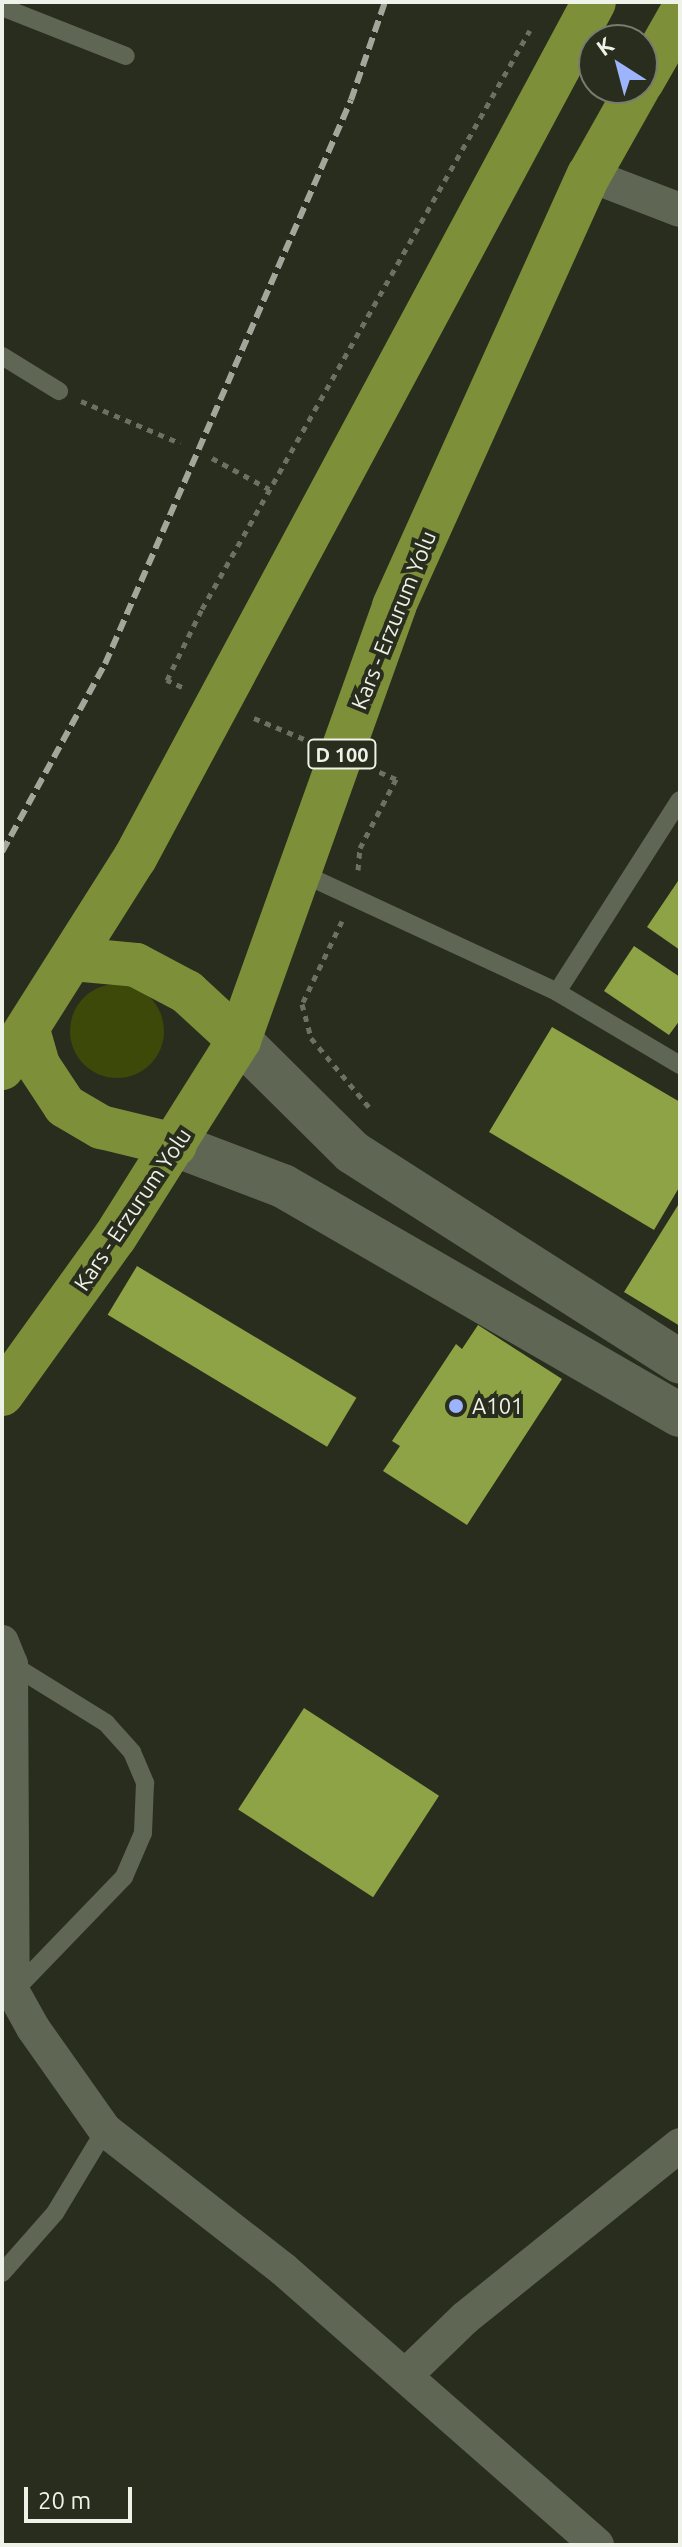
<!DOCTYPE html>
<style>
body{margin:0}
#map{position:relative;width:682px;height:2547px;overflow:hidden;background:#292d1d;font-family:Ubuntu,sans-serif}
div>[style]{position:absolute}
.green>*{inset:0;background:#3c4908}
.round{border-radius:50%}
.building>*{inset:0;background:#8ea345;transform-origin:0 0}
.path>*{height:5px;margin-top:-2.5px;transform-origin:0;background:repeating-linear-gradient(90deg,#6d7163 0 6px,transparent 0 12px)}
.service>*{height:18px;margin:-9px;padding:0 9px;transform-origin:9px;border-radius:9px;background:#606654}
.minor>*{height:34px;margin:-17px;padding:0 17px;transform-origin:17px;border-radius:17px;background:#606654}
.tertiary>*{height:44px;margin:-22px;padding:0 22px;transform-origin:22px;border-radius:22px;background:#606654}
.trunk>*{height:44px;margin:-22px;padding:0 22px;transform-origin:22px;border-radius:22px;background:#7d9039}
.rail>*{height:6px;margin-top:-3px;transform-origin:0;background:repeating-linear-gradient(90deg,#a3a69a 0 12px,transparent 0 18px)}
.dots>*{width:22px;height:22px;translate:-50% -50%;box-sizing:border-box;border:4px solid #292d1d;border-radius:50%}
span{translate:-50% -50%;white-space:nowrap;text-align:center;line-height:1.15;-webkit-text-stroke:8px #292d1d;paint-order:stroke}
.shield-label span{padding:2px 6px;background:#292d1d;border:2px solid;border-radius:6px;-webkit-text-stroke-width:0}
.shield-label{font-size:20px;color:#eff2e8;font-weight:700}
.street-label{font-size:22px;color:#eff2e8}
.poi-label{font-size:22px;color:#eff2e8}
.left{translate:0 -50%;text-align:left}
.frame{position:absolute;inset:0;border:4px solid #eff2e8;pointer-events:none}
.north{position:absolute;left:578px;top:24px;width:80px;height:80px;box-sizing:border-box;background:#292d1d;border:2px solid #787c6e;border-radius:50%;rotate:324deg;font-size:22px;font-weight:700;line-height:32px;text-align:center;color:#eff2e8}
.north::after{content:'';display:block;margin:auto;width:28px;height:36px;background:#9db4fd;clip-path:polygon(50% 0,100% 100%,50% 72%,0 100%)}
.scale{position:absolute;left:24px;top:2487px;width:108px;height:36px;box-sizing:border-box;border:4px solid #eff2e8;border-top:0;padding-left:10px;font-size:24px;line-height:28px;white-space:nowrap;color:#eff2e8;-webkit-text-stroke:6px #292d1d;paint-order:stroke}
</style>
<div id="map">
<div class="green">
<i class="round" style="left:70px;top:984px;width:94px;height:94px"></i>
</div>
<div class="building">
<i style="clip-path:polygon(678px 881px,680px 883px,680px 950px,647px 927px)"></i>
<i style="clip-path:polygon(634px 946px,680px 977px,680px 1020px,669px 1035px,604px 991px)"></i>
<i style="clip-path:polygon(552px 1027px,680px 1102px,680px 1186px,654px 1230px,489px 1132px)"></i>
<i style="clip-path:polygon(680px 1202px,680px 1326px,624px 1292px)"></i>
<i style="left:137px;top:1266px;width:256px;height:57px;rotate:31deg"></i>
<i style="clip-path:polygon(478px 1325px,562px 1379px,467px 1525px,383px 1471px,400px 1446px,392px 1441px,456px 1344px,462px 1349px)"></i>
<i style="left:304px;top:1708px;width:161px;height:121px;rotate:33deg"></i>
</div>
<div class="path">
<i style="left:81px;top:401px;width:108px;rotate:23deg"></i>
<i style="left:212px;top:458px;width:65px;rotate:28.5deg"></i>
<i style="left:182px;top:687px;width:17px;rotate:-155deg"></i>
<i style="left:167px;top:680px;width:79px;rotate:-63.8deg"></i>
<i style="left:202px;top:609px;width:665px;rotate:-60.47deg"></i>
<i style="left:254px;top:718px;width:54px;rotate:22.8deg"></i>
<i style="left:358px;top:870px;width:22px;rotate:-85deg"></i>
<i style="left:360px;top:848px;width:78px;rotate:-62.4deg"></i>
<i style="left:396px;top:779px;width:23px;rotate:-157deg"></i>
<i style="left:342px;top:921px;width:92px;rotate:115.7deg"></i>
<i style="left:302px;top:1004px;width:35px;rotate:75deg"></i>
<i style="left:311px;top:1038px;width:90px;rotate:50deg"></i>
</div>
<div class="service">
<i style="left:2px;top:7px;width:133px;rotate:21.6deg"></i>
<i style="left:2px;top:356px;width:67px;rotate:31.6deg"></i>
<i style="left:299px;top:872px;width:285px;rotate:24.9deg"></i>
<i style="left:557px;top:992px;width:143px;rotate:30.7deg"></i>
<i style="left:557px;top:992px;width:228px;rotate:-57.4deg"></i>
<i style="left:11px;top:1664px;width:112px;rotate:31.8deg"></i>
<i style="left:106px;top:1723px;width:39px;rotate:48deg"></i>
<i style="left:132px;top:1752px;width:34px;rotate:67deg"></i>
<i style="left:145px;top:1783px;width:50px;rotate:92.3deg"></i>
<i style="left:143px;top:1833px;width:48px;rotate:113.4deg"></i>
<i style="left:124px;top:1877px;width:157px;rotate:134deg"></i>
<i style="left:2px;top:2273px;width:80px;rotate:-48.5deg"></i>
<i style="left:55px;top:2213px;width:97px;rotate:-58.9deg"></i>
</div>
<div class="minor">
<i style="left:589px;top:175px;width:97px;rotate:21deg"></i>
<i style="left:2px;top:1642px;width:24px;rotate:68deg"></i>
<i style="left:11px;top:1664px;width:328px;rotate:89.7deg"></i>
<i style="left:13px;top:1992px;width:41px;rotate:60.9deg"></i>
<i style="left:33px;top:2028px;width:125px;rotate:54.8deg"></i>
<i style="left:105px;top:2130px;width:226px;rotate:38deg"></i>
<i style="left:283px;top:2269px;width:418px;rotate:41.3deg"></i>
<i style="left:407px;top:2374px;width:81px;rotate:-44deg"></i>
<i style="left:465px;top:2318px;width:276px;rotate:-38.8deg"></i>
</div>
<div class="tertiary">
<i style="left:239px;top:1040px;width:159px;rotate:44.7deg"></i>
<i style="left:352px;top:1152px;width:389px;rotate:32.6deg"></i>
<i style="left:175px;top:1145px;width:116px;rotate:20.8deg"></i>
<i style="left:283px;top:1186px;width:458px;rotate:30deg"></i>
</div>
<div class="trunk">
<i style="left:642px;top:82px;width:77px;rotate:-60.4deg"></i>
<i style="left:73px;top:959px;width:63px;rotate:5.4deg"></i>
<i style="left:136px;top:965px;width:58px;rotate:27.9deg"></i>
<i style="left:187px;top:992px;width:71px;rotate:42.7deg"></i>
<i style="left:28px;top:1030px;width:36px;rotate:74deg"></i>
<i style="left:38px;top:1065px;width:49px;rotate:56.6deg"></i>
<i style="left:65px;top:1106px;width:42px;rotate:30.3deg"></i>
<i style="left:101px;top:1127px;width:76px;rotate:13.7deg"></i>
<i style="left:2px;top:1068px;width:249px;rotate:-57.7deg"></i>
<i style="left:135px;top:858px;width:971px;rotate:-61.8deg"></i>
<i style="left:2px;top:1394px;width:193px;rotate:-54.3deg"></i>
<i style="left:115px;top:1237px;width:233px;rotate:-57.8deg"></i>
<i style="left:239px;top:1040px;width:461px;rotate:-70.3deg"></i>
<i style="left:394px;top:606px;width:473px;rotate:-65.7deg"></i>
<i style="left:589px;top:175px;width:100px;rotate:-60.6deg"></i>
</div>
<div class="rail">
<i style="left:2px;top:852px;width:214px;rotate:-61.3deg"></i>
<i style="left:105px;top:664px;width:615px;rotate:-66.43deg"></i>
<i style="left:351px;top:100px;width:104px;rotate:-70.9deg"></i>
</div>
<div class="dots">
<i style="left:456px;top:1406px;background:#9db4fd"></i>
</div>
<div class="shield-label">
<span style="left:342px;top:754px">D 100</span>
</div>
<div class="street-label">
<span style="left:393px;top:620px;rotate:-68deg">Kars - Erzurum Yolu</span>
<span style="left:132px;top:1209px;rotate:-56deg">Kars - Erzurum Yolu</span>
</div>
<div class="poi-label">
<span class="left" style="left:472px;top:1406px">A101</span>
</div>
<div class="frame"></div>
<div class="north">K</div>
<div class="scale">20 m</div>
</div>
